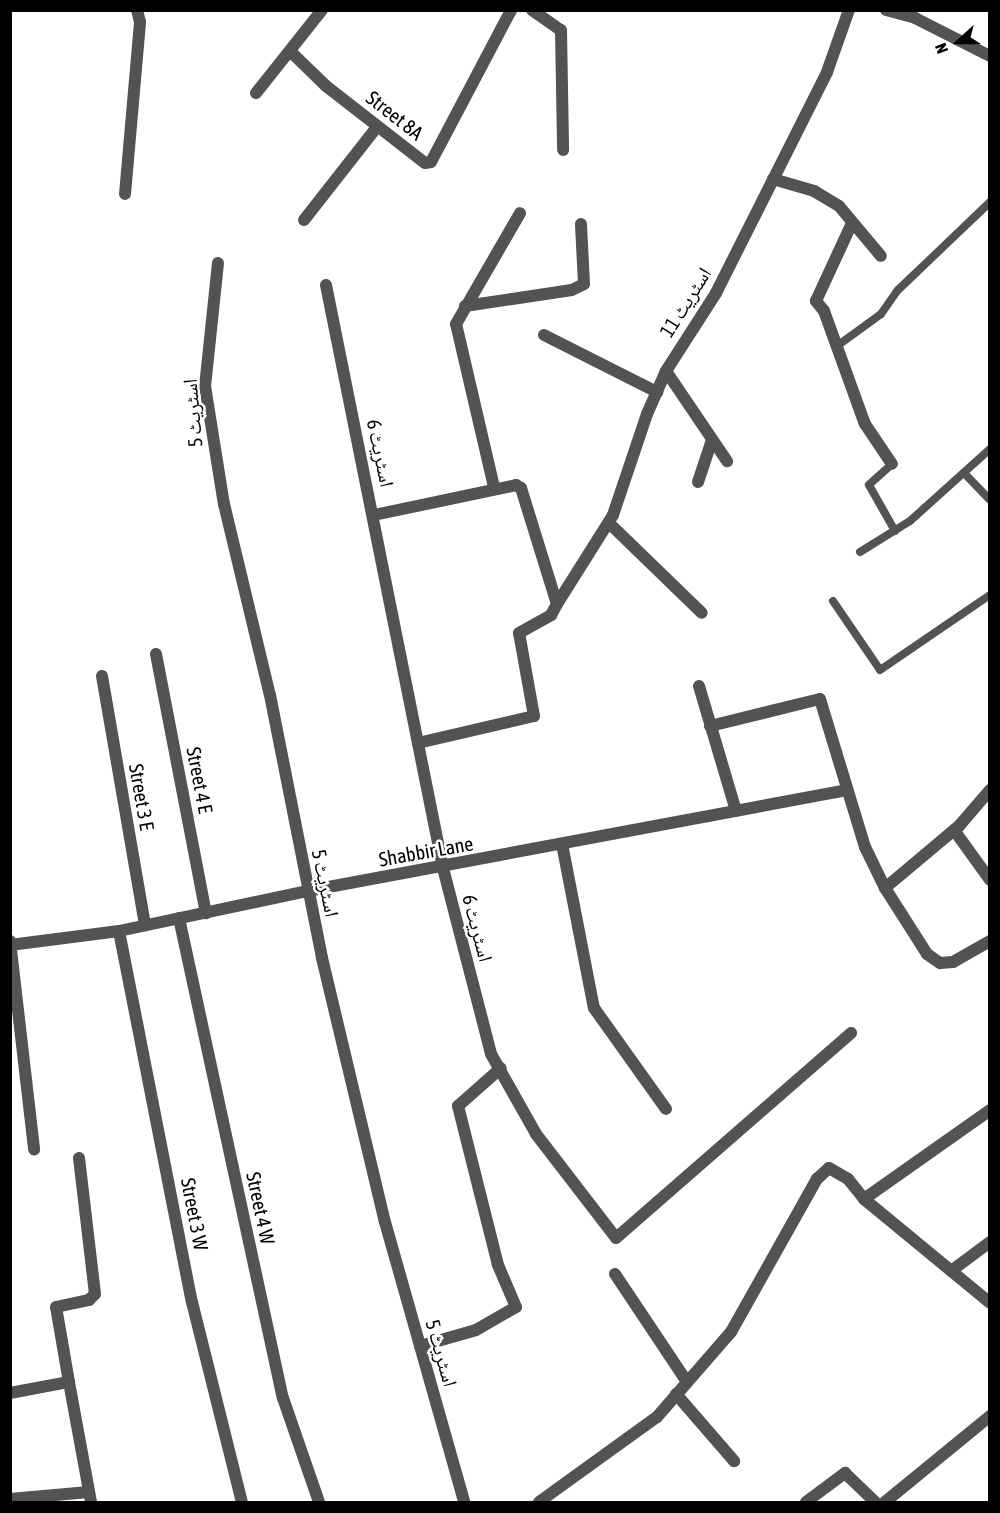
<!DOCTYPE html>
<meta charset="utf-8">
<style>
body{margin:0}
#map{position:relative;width:1000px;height:1513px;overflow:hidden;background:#fff;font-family:"Asap Condensed","Noto Naskh Arabic",sans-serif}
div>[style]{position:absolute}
.service>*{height:8px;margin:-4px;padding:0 4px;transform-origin:4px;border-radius:4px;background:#535353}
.minor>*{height:12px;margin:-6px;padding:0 6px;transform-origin:6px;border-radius:6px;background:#535353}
.tertiary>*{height:12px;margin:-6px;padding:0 6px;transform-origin:6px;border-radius:6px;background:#535353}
span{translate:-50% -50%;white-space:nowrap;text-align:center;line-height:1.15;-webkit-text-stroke:5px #fff;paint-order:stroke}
.street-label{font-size:20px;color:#000}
.frame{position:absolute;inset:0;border:12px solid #000;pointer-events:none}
.north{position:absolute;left:928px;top:12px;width:60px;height:60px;-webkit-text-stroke:4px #fff;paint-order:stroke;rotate:249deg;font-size:16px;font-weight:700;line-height:24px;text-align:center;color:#000}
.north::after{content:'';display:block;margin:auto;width:21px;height:27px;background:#000;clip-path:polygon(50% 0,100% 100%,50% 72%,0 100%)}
</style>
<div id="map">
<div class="service">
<i style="left:837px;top:346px;width:54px;rotate:-36deg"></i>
<i style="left:881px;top:314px;width:29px;rotate:-55deg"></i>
<i style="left:898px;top:290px;width:127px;rotate:-43.7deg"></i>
<i style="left:892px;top:464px;width:31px;rotate:138deg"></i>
<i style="left:869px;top:485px;width:53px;rotate:60.5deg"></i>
<i style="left:964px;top:473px;width:37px;rotate:46deg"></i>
<i style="left:860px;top:552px;width:59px;rotate:-31.8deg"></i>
<i style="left:910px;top:521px;width:108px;rotate:-42deg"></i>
<i style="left:833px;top:601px;width:83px;rotate:55.7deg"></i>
<i style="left:880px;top:670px;width:133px;rotate:-34.3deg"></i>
</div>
<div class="minor">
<i style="left:532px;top:10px;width:35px;rotate:35deg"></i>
<i style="left:561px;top:30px;width:120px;rotate:89deg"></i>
<i style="left:290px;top:51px;width:50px;rotate:44.2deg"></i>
<i style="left:326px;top:86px;width:125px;rotate:37.9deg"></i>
<i style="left:425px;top:163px;width:6px;rotate:-9deg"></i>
<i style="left:431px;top:162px;width:172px;rotate:-62.2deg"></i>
<i style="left:256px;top:93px;width:106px;rotate:-51.5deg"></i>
<i style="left:773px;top:179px;width:43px;rotate:16.3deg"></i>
<i style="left:814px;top:191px;width:29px;rotate:31deg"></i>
<i style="left:839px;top:206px;width:65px;rotate:50deg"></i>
<i style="left:125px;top:194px;width:173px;rotate:-85deg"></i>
<i style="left:140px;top:22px;width:12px;rotate:-104deg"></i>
<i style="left:304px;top:220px;width:118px;rotate:-51.9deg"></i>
<i style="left:852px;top:223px;width:86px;rotate:114.8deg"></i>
<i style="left:816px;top:301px;width:13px;rotate:51deg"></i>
<i style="left:824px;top:311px;width:120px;rotate:70.1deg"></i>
<i style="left:865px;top:424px;width:48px;rotate:56deg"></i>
<i style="left:218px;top:263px;width:124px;rotate:96deg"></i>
<i style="left:205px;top:386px;width:120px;rotate:80.9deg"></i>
<i style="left:224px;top:504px;width:196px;rotate:76.5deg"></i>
<i style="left:270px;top:695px;width:268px;rotate:78.8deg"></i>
<i style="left:322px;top:958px;width:271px;rotate:76.6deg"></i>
<i style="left:385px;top:1222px;width:291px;rotate:74.2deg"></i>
<i style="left:326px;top:285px;width:595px;rotate:78.65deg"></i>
<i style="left:443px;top:868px;width:192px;rotate:75.5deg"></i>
<i style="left:491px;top:1054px;width:92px;rotate:60.6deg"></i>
<i style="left:536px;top:1134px;width:131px;rotate:52.4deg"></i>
<i style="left:616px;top:1238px;width:312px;rotate:-41.1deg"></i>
<i style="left:465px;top:306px;width:108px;rotate:-8.5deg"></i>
<i style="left:572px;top:290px;width:13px;rotate:-27deg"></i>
<i style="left:584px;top:284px;width:60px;rotate:-92.9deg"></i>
<i style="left:544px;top:335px;width:127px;rotate:26.8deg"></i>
<i style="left:666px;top:371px;width:109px;rotate:55.9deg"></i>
<i style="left:698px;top:482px;width:44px;rotate:-71.6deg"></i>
<i style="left:494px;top:487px;width:167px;rotate:-103.1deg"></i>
<i style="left:456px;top:324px;width:128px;rotate:-60deg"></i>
<i style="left:374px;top:515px;width:145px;rotate:-11.9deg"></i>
<i style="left:516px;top:485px;width:6px;rotate:31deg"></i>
<i style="left:521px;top:488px;width:121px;rotate:72.8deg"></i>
<i style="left:557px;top:604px;width:105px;rotate:-57.8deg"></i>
<i style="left:613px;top:515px;width:107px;rotate:-71.4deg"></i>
<i style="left:647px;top:414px;width:47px;rotate:-66.2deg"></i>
<i style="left:666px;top:371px;width:93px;rotate:-57.3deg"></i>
<i style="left:716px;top:293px;width:247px;rotate:-63.3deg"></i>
<i style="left:827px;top:72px;width:66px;rotate:-70.5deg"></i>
<i style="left:609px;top:523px;width:129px;rotate:44.1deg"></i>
<i style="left:156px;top:654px;width:264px;rotate:79.1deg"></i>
<i style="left:102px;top:676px;width:253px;rotate:80.2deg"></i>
<i style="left:699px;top:686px;width:130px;rotate:73.5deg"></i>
<i style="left:710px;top:726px;width:113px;rotate:-13.8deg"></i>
<i style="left:820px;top:699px;width:155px;rotate:73.1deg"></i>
<i style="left:865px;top:847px;width:46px;rotate:64deg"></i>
<i style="left:885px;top:888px;width:78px;rotate:57.5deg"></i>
<i style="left:927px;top:954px;width:16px;rotate:35deg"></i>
<i style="left:940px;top:963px;width:13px;rotate:-4deg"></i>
<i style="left:953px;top:962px;width:43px;rotate:-29.6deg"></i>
<i style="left:418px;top:743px;width:119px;rotate:-13.1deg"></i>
<i style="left:534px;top:716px;width:84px;rotate:-100.2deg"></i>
<i style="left:519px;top:633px;width:37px;rotate:-29deg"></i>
<i style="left:551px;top:615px;width:13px;rotate:-61deg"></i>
<i style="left:954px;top:830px;width:62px;rotate:54.2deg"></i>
<i style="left:562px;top:844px;width:167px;rotate:79deg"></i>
<i style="left:594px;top:1008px;width:124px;rotate:54.5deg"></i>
<i style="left:885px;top:888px;width:97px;rotate:-40deg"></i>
<i style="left:959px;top:826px;width:48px;rotate:-49.3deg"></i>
<i style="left:179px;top:918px;width:491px;rotate:77.8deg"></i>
<i style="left:283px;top:1398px;width:110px;rotate:70.9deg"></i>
<i style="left:119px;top:931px;width:378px;rotate:78.9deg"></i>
<i style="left:192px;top:1302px;width:206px;rotate:76deg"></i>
<i style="left:10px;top:941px;width:210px;rotate:83.4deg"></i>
<i style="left:10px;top:945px;width:110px;rotate:-7.3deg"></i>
<i style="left:119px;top:931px;width:192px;rotate:-12deg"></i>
<i style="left:307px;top:891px;width:549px;rotate:-10.59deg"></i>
<i style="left:864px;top:1199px;width:154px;rotate:-35.2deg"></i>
<i style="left:951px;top:1271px;width:49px;rotate:-36.6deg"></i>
<i style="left:615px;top:1274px;width:130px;rotate:56.3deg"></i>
<i style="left:420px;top:1346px;width:58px;rotate:-15.9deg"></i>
<i style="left:476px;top:1330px;width:46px;rotate:-29.9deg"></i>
<i style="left:516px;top:1307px;width:46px;rotate:-113.2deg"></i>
<i style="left:498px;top:1265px;width:164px;rotate:-104.1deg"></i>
<i style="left:458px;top:1106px;width:57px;rotate:-41.5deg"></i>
<i style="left:69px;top:1382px;width:76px;rotate:-99.8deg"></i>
<i style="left:56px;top:1307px;width:34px;rotate:-12deg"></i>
<i style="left:89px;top:1300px;width:8px;rotate:-45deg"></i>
<i style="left:95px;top:1294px;width:137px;rotate:-96.7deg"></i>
<i style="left:10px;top:1393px;width:60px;rotate:-10.6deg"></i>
<i style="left:69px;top:1382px;width:122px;rotate:79.6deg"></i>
<i style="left:676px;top:1394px;width:89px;rotate:49.1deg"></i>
<i style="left:10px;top:1499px;width:79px;rotate:-5.1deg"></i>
<i style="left:539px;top:1502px;width:145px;rotate:-35.8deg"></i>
<i style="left:657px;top:1417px;width:113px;rotate:-49deg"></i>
<i style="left:731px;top:1332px;width:176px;rotate:-60.7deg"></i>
<i style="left:817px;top:1179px;width:16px;rotate:-43deg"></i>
<i style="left:829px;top:1168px;width:22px;rotate:30deg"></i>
<i style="left:848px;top:1179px;width:26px;rotate:51deg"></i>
<i style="left:864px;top:1199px;width:163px;rotate:39.5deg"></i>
<i style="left:806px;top:1502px;width:49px;rotate:-36.6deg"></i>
<i style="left:845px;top:1473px;width:42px;rotate:44deg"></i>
<i style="left:885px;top:1502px;width:136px;rotate:-39.3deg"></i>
</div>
<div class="tertiary">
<i style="left:886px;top:10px;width:30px;rotate:15deg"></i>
<i style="left:915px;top:18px;width:84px;rotate:26.9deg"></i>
</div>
<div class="street-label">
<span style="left:395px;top:115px;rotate:38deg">Street 8A</span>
<span style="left:685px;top:302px;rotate:-58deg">اسٹریٹ 11</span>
<span style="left:192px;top:413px;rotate:-95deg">اسٹریٹ 5</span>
<span style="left:381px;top:453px;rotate:78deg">اسٹریٹ 6</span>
<span style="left:200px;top:780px;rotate:79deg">Street 4 E</span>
<span style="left:142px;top:797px;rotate:80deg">Street 3 E</span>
<span style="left:426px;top:851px;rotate:-10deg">Shabbir Lane</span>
<span style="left:326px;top:883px;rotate:78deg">اسٹریٹ 5</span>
<span style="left:478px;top:928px;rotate:75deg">اسٹریٹ 6</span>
<span style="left:261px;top:1208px;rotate:78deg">Street 4 W</span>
<span style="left:195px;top:1214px;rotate:79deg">Street 3 W</span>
<span style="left:442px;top:1353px;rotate:74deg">اسٹریٹ 5</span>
</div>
<div class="frame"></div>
<div class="north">N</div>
</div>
